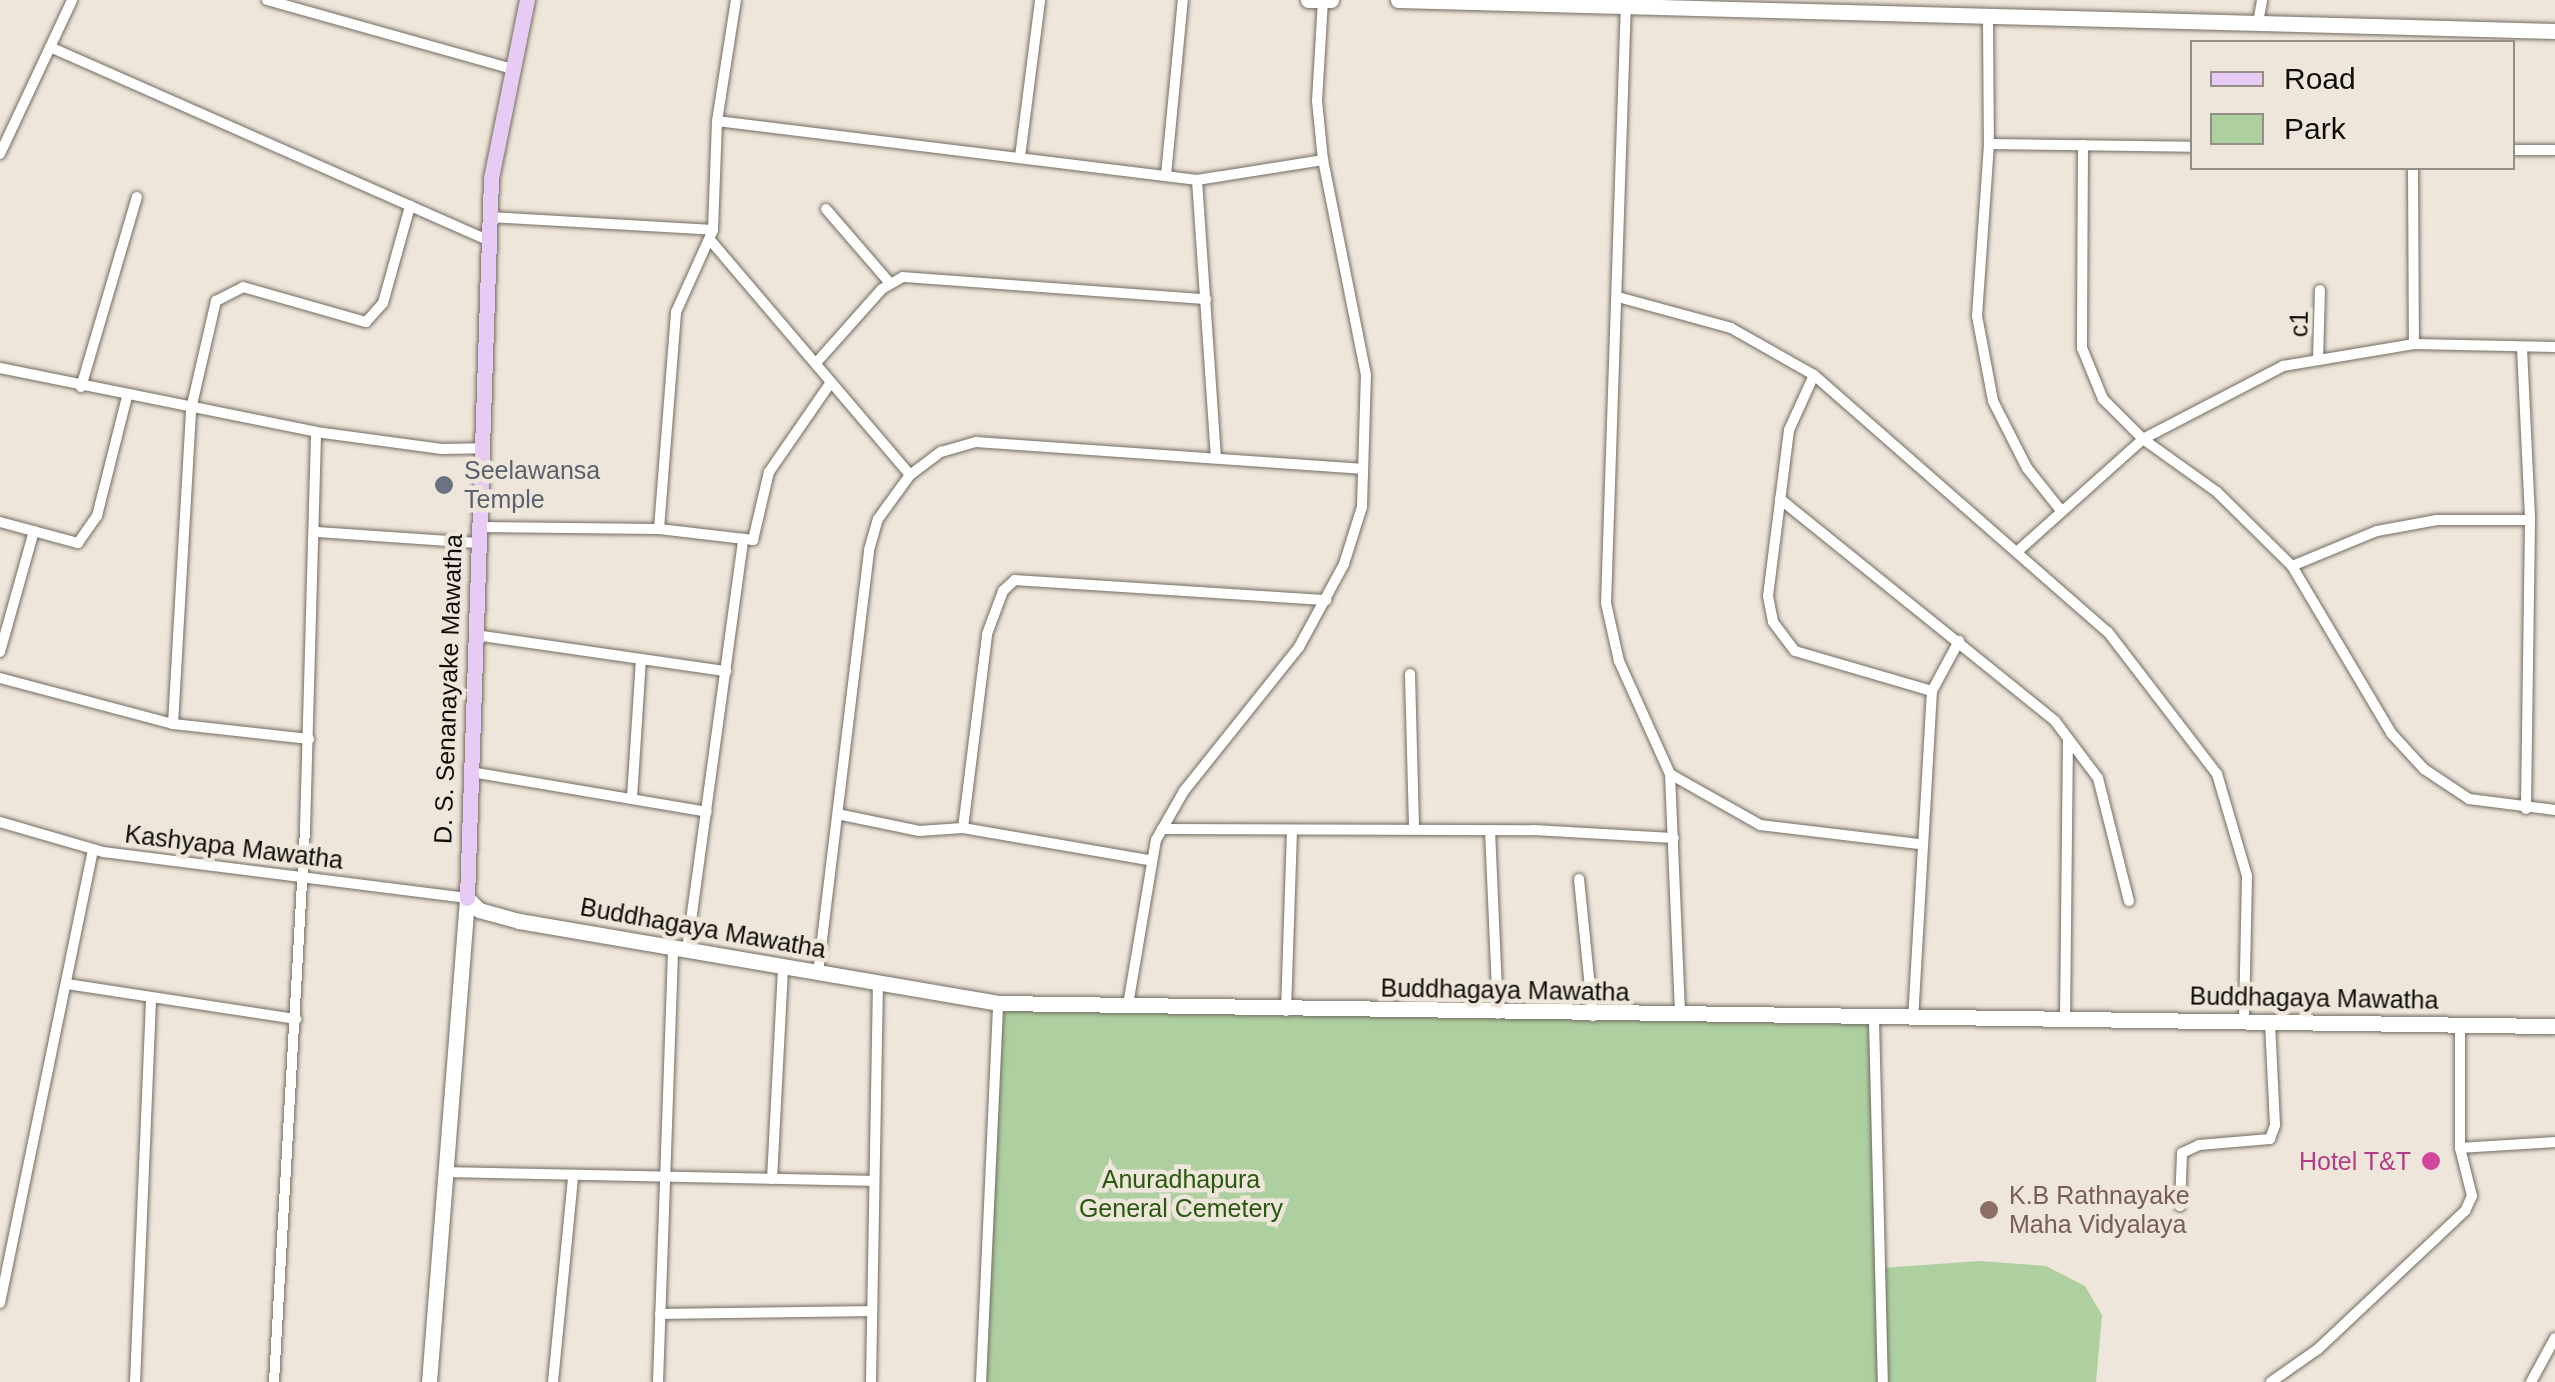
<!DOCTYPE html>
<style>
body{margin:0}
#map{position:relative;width:2555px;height:1382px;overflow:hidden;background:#eee6da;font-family:Helvetica,sans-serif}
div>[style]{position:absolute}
.green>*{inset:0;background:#aed0a1}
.roads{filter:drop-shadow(0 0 2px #736c61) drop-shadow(0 0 2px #736c61)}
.minor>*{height:10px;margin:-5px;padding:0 5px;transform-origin:5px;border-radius:5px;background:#fff}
.secondary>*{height:15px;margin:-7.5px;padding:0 7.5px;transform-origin:7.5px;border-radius:7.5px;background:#fff}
.primary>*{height:15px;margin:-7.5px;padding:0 7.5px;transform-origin:7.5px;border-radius:7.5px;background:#e8cbf5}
.dots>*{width:28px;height:28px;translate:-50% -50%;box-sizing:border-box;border:5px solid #eee6da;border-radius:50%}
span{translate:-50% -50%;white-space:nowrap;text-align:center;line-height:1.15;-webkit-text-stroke:9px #eee6da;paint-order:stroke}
.street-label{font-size:25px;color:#0e0c08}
.worship-label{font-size:25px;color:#5b616d}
.left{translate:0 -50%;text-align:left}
.hotel-label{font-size:25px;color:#b23c85}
.right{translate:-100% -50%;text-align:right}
.park-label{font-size:25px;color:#295910}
.education-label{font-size:25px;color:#785e54}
.legend{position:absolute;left:2190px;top:40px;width:325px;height:130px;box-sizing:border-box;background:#eee6da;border:2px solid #948f86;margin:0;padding:12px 18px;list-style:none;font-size:30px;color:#0e0c08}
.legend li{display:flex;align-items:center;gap:20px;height:50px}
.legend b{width:50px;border:2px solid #948f86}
</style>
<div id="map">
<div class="green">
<i style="clip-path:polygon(998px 1003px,1874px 1020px,1882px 1268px,1979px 1261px,2046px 1266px,2085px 1286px,2102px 1315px,2096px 1382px,987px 1382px)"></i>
</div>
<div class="roads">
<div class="minor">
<i style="left:267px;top:0;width:251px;rotate:15.7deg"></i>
<i style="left:1626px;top:1px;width:602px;rotate:91.9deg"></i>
<i style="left:1606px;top:603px;width:59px;rotate:77.4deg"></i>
<i style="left:1619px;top:661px;width:124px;rotate:65.7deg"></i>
<i style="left:1670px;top:774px;width:242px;rotate:87.6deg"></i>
<i style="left:1988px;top:16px;width:128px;rotate:89.6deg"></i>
<i style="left:1989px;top:144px;width:172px;rotate:94deg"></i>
<i style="left:1977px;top:316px;width:86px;rotate:79.3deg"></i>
<i style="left:1993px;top:401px;width:75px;rotate:63.1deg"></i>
<i style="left:2027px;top:468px;width:51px;rotate:51.3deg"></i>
<i style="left:2258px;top:23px;width:23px;rotate:-80deg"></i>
<i style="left:50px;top:47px;width:480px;rotate:23.8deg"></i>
<i style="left:717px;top:121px;width:484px;rotate:7deg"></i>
<i style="left:1197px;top:180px;width:128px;rotate:-9deg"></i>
<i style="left:1989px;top:144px;width:203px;rotate:0.8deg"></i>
<i style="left:2083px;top:145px;width:203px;rotate:90.3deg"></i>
<i style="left:2082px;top:348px;width:55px;rotate:67.6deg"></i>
<i style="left:2103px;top:399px;width:57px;rotate:45deg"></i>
<i style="left:2143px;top:439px;width:91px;rotate:35.6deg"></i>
<i style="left:2217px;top:492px;width:105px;rotate:44.6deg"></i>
<i style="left:2292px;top:566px;width:194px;rotate:59.3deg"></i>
<i style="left:2391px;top:733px;width:49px;rotate:47.5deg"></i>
<i style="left:2424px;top:769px;width:54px;rotate:33.7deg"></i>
<i style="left:2469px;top:799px;width:87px;rotate:7.3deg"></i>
<i style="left:2512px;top:150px;width:43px"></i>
<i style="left:0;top:154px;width:170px;rotate:-64.9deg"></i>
<i style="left:1020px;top:157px;width:158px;rotate:-82.7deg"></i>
<i style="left:2413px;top:168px;width:176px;rotate:89.7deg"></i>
<i style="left:1166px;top:175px;width:176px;rotate:-84.5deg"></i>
<i style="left:1197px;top:180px;width:279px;rotate:86.1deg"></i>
<i style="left:826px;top:209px;width:96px;rotate:49.2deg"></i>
<i style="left:490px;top:217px;width:223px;rotate:3.3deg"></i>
<i style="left:711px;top:241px;width:307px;rotate:49.6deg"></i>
<i style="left:1618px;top:297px;width:117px;rotate:15.3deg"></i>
<i style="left:1731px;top:328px;width:95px;rotate:29.5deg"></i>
<i style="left:1814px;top:375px;width:390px;rotate:41.2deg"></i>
<i style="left:2108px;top:632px;width:179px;rotate:52.5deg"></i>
<i style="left:2217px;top:774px;width:106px;rotate:73.6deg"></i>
<i style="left:2247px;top:876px;width:146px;rotate:91.2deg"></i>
<i style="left:2522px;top:348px;width:172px;rotate:87.3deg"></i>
<i style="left:2530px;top:520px;width:289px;rotate:90.8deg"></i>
<i style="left:2318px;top:360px;width:70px;rotate:-88.4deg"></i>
<i style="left:816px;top:363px;width:99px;rotate:-48.3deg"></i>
<i style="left:882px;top:289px;width:24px;rotate:-30deg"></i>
<i style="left:903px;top:277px;width:304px;rotate:4.2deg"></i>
<i style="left:0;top:368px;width:322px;rotate:11.4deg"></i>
<i style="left:316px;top:432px;width:127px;rotate:7.7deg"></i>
<i style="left:442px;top:449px;width:39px;rotate:-1deg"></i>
<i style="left:1814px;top:375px;width:60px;rotate:114.4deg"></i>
<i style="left:1789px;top:430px;width:167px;rotate:97.2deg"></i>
<i style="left:1768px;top:596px;width:26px;rotate:79deg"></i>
<i style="left:1773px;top:622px;width:36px;rotate:53deg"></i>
<i style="left:1795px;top:651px;width:143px;rotate:16.3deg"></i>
<i style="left:81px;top:387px;width:198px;rotate:-73.6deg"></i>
<i style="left:1780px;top:499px;width:353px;rotate:38.9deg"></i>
<i style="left:2055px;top:721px;width:71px;rotate:53deg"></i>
<i style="left:2098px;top:778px;width:127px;rotate:75.9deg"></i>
<i style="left:0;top:522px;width:81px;rotate:15.1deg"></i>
<i style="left:78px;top:543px;width:33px;rotate:-55deg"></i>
<i style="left:97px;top:516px;width:123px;rotate:-75.9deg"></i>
<i style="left:478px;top:527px;width:181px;rotate:0.6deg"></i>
<i style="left:659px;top:529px;width:218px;rotate:-85.5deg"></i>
<i style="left:676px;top:312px;width:90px;rotate:-65.7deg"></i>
<i style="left:713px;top:230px;width:109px;rotate:-87.9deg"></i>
<i style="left:717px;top:121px;width:122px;rotate:-81.1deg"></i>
<i style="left:659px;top:529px;width:95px;rotate:6.7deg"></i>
<i style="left:753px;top:540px;width:70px;rotate:-76.8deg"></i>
<i style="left:769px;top:472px;width:106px;rotate:-55.4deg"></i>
<i style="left:317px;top:532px;width:161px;rotate:3.9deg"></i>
<i style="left:2019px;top:550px;width:166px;rotate:-41.8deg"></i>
<i style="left:2143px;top:439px;width:158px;rotate:-27.5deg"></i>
<i style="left:2283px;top:366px;width:133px;rotate:-9.5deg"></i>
<i style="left:2414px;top:344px;width:141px;rotate:1.2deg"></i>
<i style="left:2292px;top:566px;width:92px;rotate:-22.4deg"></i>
<i style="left:2377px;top:531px;width:61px;rotate:-10.4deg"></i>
<i style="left:2437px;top:520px;width:93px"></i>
<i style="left:475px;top:635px;width:254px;rotate:8.2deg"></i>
<i style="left:0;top:652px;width:126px;rotate:-74.3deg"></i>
<i style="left:1410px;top:674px;width:155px;rotate:88.5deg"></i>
<i style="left:0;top:678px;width:179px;rotate:14.9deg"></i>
<i style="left:173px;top:724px;width:137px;rotate:6.3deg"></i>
<i style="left:173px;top:724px;width:316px;rotate:-86.7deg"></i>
<i style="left:191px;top:409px;width:111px;rotate:-77deg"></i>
<i style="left:216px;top:301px;width:30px;rotate:-27deg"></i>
<i style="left:243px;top:287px;width:128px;rotate:15.9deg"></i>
<i style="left:366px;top:322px;width:25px;rotate:-48deg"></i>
<i style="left:383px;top:303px;width:101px;rotate:-74.4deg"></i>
<i style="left:471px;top:772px;width:239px;rotate:9.6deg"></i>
<i style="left:1670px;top:774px;width:103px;rotate:29.5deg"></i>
<i style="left:1760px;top:825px;width:160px;rotate:6.8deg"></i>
<i style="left:632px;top:798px;width:138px;rotate:-86.3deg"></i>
<i style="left:842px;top:815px;width:79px;rotate:11.7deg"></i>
<i style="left:919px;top:831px;width:44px;rotate:-3.9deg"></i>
<i style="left:963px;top:828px;width:188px;rotate:9.8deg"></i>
<i style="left:0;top:822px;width:107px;rotate:16.2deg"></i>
<i style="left:103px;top:852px;width:367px;rotate:7.2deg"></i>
<i style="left:963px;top:828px;width:195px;rotate:-82.9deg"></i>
<i style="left:987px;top:634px;width:46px;rotate:-69.6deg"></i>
<i style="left:1003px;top:591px;width:16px;rotate:-43deg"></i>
<i style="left:1015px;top:580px;width:312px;rotate:3.7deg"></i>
<i style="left:1162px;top:829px;width:372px;rotate:0.2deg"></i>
<i style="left:1534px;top:830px;width:140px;rotate:3.3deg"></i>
<i style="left:1490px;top:830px;width:184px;rotate:87.5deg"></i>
<i style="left:1579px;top:879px;width:138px;rotate:84.2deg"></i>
<i style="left:687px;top:950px;width:415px;rotate:-82.2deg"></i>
<i style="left:818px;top:973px;width:426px;rotate:-83.1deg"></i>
<i style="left:869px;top:550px;width:32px;rotate:-74deg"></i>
<i style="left:878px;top:519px;width:54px;rotate:-54deg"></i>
<i style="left:910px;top:475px;width:39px;rotate:-37deg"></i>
<i style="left:941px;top:452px;width:37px;rotate:-16deg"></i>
<i style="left:977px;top:442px;width:387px;rotate:4deg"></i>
<i style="left:67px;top:984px;width:232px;rotate:8.7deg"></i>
<i style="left:1128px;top:1005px;width:167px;rotate:-80.4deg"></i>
<i style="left:1156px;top:840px;width:56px;rotate:-60.3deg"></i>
<i style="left:1184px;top:791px;width:184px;rotate:-51.4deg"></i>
<i style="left:1299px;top:647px;width:94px;rotate:-61.5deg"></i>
<i style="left:1344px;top:564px;width:60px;rotate:-72.5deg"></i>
<i style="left:1362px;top:507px;width:132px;rotate:-88.3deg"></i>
<i style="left:1366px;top:375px;width:219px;rotate:-101.3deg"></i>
<i style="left:1323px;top:160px;width:59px;rotate:-95.8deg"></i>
<i style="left:1317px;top:101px;width:100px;rotate:-86.6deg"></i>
<i style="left:1286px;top:1011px;width:178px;rotate:-88.1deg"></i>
<i style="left:1874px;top:1020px;width:362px;rotate:88.6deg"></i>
<i style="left:1913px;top:1020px;width:330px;rotate:-86.7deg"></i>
<i style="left:1932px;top:691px;width:57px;rotate:-61.6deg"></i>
<i style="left:2065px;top:1021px;width:282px;rotate:-89.4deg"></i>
<i style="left:2460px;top:1148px;width:95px;rotate:-3.6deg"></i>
<i style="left:448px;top:1172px;width:426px;rotate:1.2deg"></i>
<i style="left:772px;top:1179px;width:213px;rotate:-87deg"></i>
<i style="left:2180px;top:1206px;width:53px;rotate:-87.8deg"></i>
<i style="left:2182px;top:1153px;width:19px;rotate:-25deg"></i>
<i style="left:2199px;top:1145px;width:71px;rotate:-4.8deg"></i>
<i style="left:2270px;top:1139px;width:15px;rotate:-70deg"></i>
<i style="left:2275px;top:1125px;width:103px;rotate:-92.8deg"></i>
<i style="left:0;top:1303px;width:463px;rotate:-78.4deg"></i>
<i style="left:660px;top:1314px;width:212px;rotate:-0.8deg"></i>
<i style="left:135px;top:1382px;width:384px;rotate:-87.6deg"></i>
<i style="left:274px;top:1382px;width:554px;rotate:-86.79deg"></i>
<i style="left:305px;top:829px;width:397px;rotate:-88.4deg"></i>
<i style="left:553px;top:1382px;width:205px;rotate:-84.4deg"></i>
<i style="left:658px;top:1382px;width:435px;rotate:-88deg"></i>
<i style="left:871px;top:1382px;width:398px;rotate:-89deg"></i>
<i style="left:981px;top:1382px;width:379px;rotate:-87.4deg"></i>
<i style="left:2271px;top:1382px;width:57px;rotate:-35.1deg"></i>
<i style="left:2318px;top:1349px;width:202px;rotate:-43.2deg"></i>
<i style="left:2465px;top:1211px;width:17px;rotate:-65deg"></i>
<i style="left:2472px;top:1196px;width:49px;rotate:-104deg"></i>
<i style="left:2460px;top:1148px;width:124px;rotate:-90deg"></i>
<i style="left:2531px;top:1382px;width:50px;rotate:-61.4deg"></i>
</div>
<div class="secondary">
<i style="left:1308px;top:0;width:23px"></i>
<i style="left:1398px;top:0;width:1157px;rotate:1.53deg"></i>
<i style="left:467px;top:898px;width:17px;rotate:45deg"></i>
<i style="left:479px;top:910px;width:41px;rotate:15.4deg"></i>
<i style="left:519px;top:921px;width:486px;rotate:9.7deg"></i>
<i style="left:998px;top:1003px;width:1557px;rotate:0.85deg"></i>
<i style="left:429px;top:1382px;width:485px;rotate:-85.5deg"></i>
</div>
<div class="primary">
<i style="left:467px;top:898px;width:720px;rotate:-88.09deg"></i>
<i style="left:491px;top:178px;width:182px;rotate:-78.6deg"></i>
</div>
</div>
<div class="dots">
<i style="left:444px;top:485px;background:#6b7280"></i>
<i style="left:2431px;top:1161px;background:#d1479c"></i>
<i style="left:1989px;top:1210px;background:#8d6e63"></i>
</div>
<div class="street-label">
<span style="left:2299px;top:324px;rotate:-89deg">c1</span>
<span style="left:448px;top:689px;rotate:-88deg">D. S. Senanayake Mawatha</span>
<span style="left:234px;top:847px;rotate:7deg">Kashyapa Mawatha</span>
<span style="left:703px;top:928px;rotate:10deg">Buddhagaya Mawatha</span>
<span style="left:1505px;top:990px;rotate:1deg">Buddhagaya Mawatha</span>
<span style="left:2314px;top:998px;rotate:1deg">Buddhagaya Mawatha</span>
</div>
<div class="worship-label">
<span class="left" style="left:464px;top:485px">Seelawansa<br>Temple</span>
</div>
<div class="hotel-label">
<span class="right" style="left:2411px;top:1161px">Hotel T&amp;T</span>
</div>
<div class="park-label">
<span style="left:1181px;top:1194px">Anuradhapura<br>General Cemetery</span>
</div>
<div class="education-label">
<span class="left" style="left:2009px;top:1210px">K.B Rathnayake<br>Maha Vidyalaya</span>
</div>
<ul class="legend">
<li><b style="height:12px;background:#e8cbf5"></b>Road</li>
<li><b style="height:28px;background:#aed0a1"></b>Park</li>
</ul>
</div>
